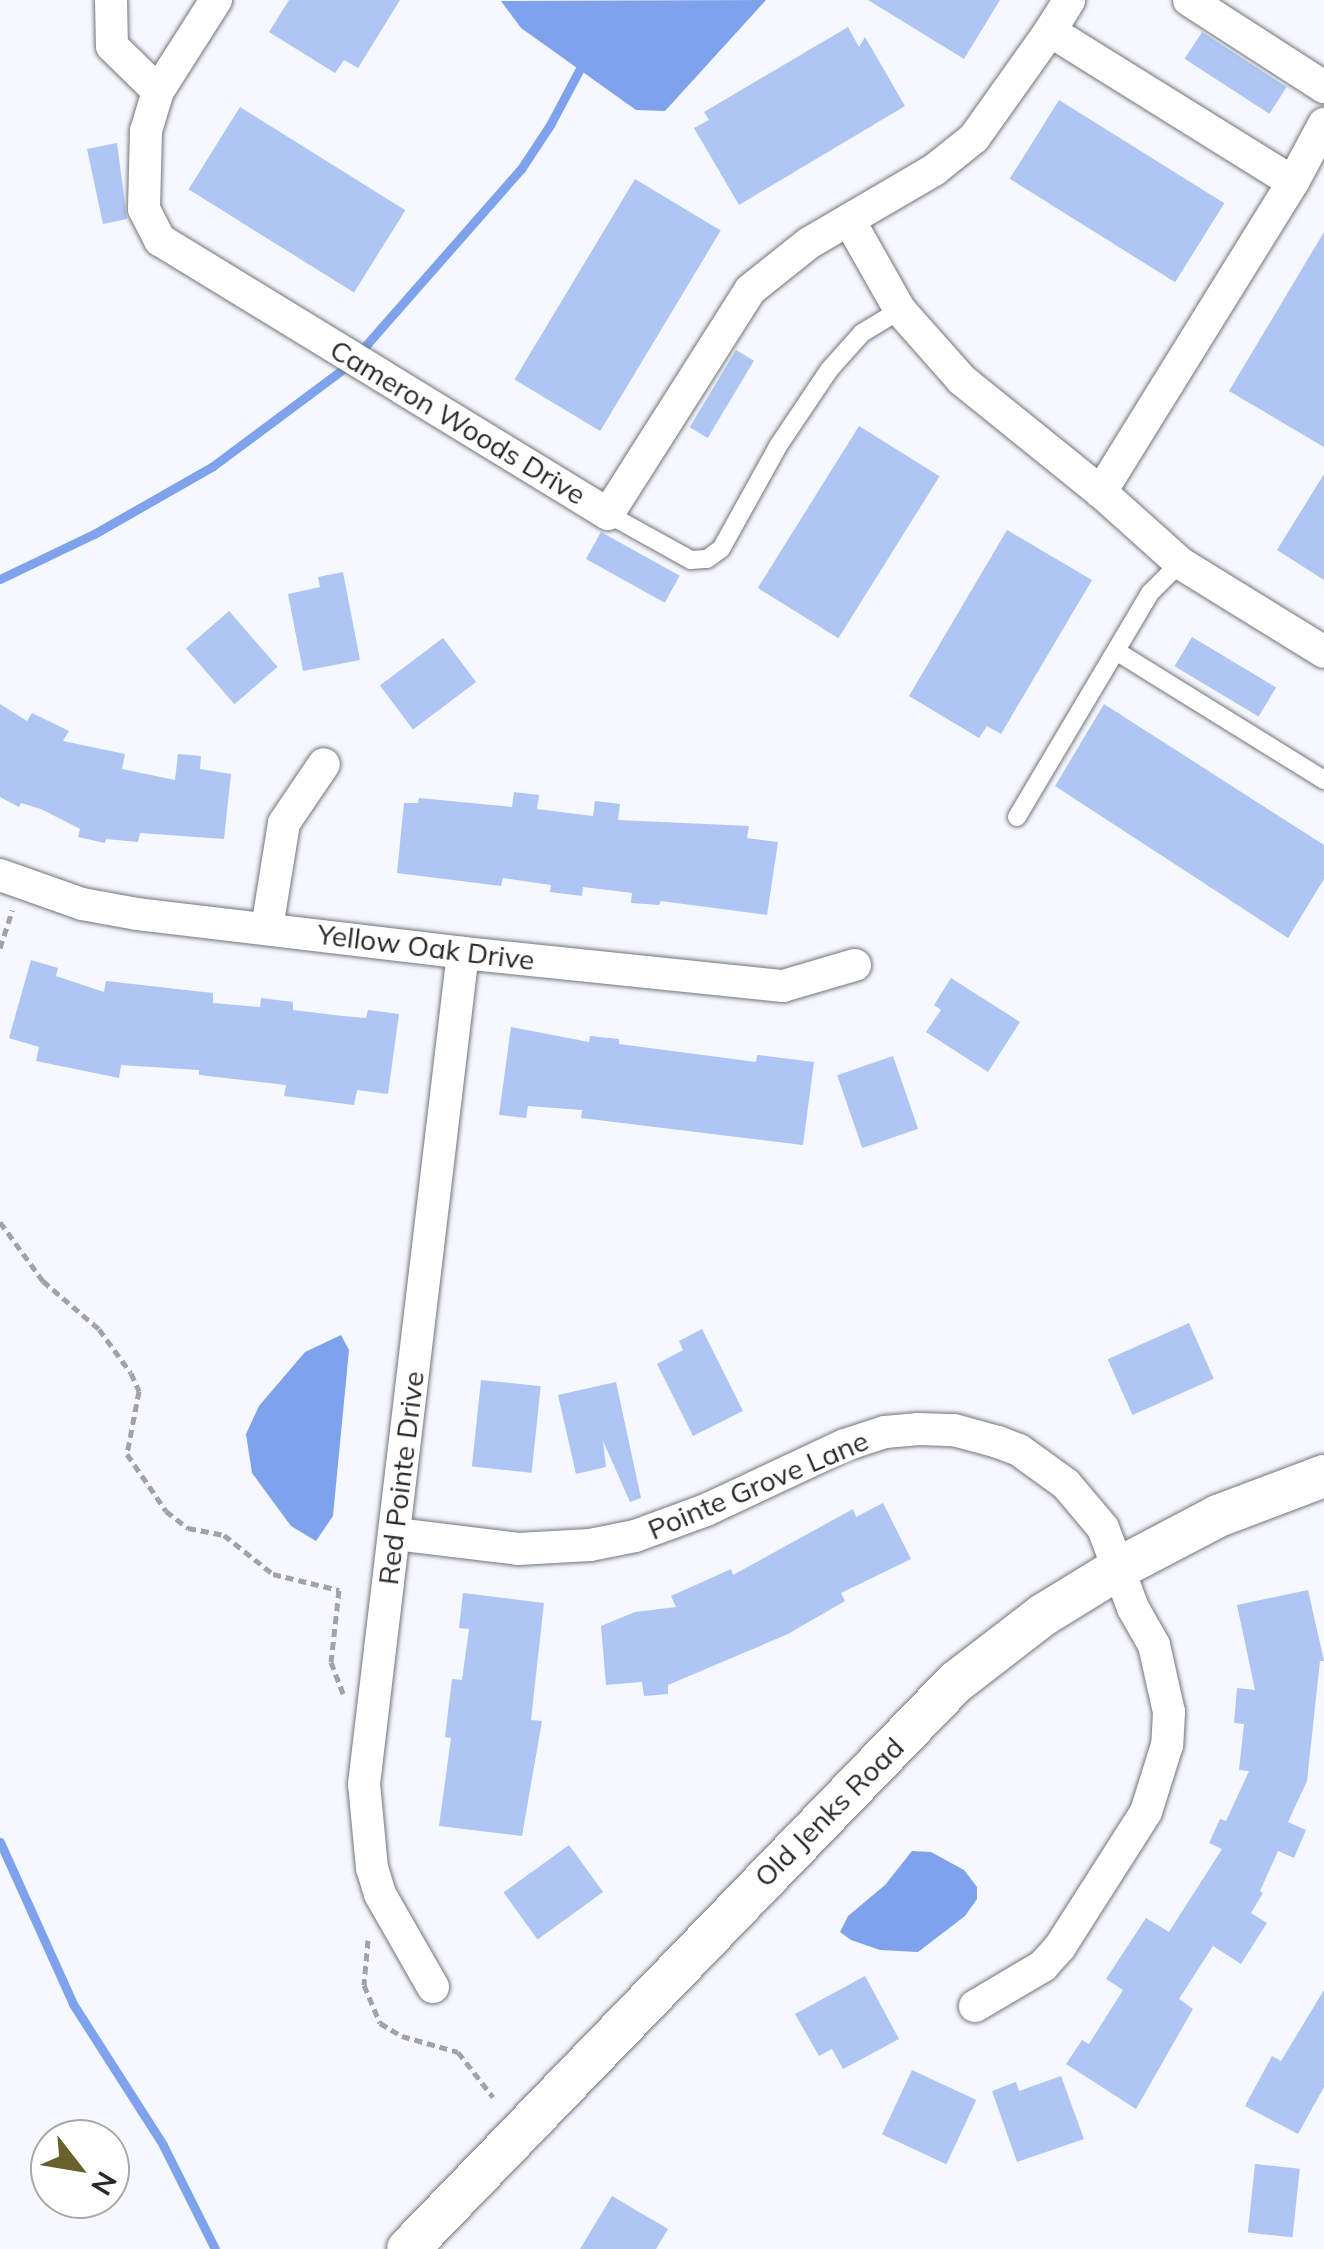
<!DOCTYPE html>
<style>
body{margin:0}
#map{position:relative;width:1324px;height:2249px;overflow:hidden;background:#f5f8fe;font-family:Mulish,sans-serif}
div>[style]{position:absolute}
.water>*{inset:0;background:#7fa2ed}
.stream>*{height:9px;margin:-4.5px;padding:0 4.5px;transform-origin:4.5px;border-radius:4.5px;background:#7fa2ed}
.building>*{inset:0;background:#afc5f4;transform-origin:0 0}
.path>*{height:5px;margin-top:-2.5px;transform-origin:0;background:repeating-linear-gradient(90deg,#a1a3a8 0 8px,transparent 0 13px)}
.roads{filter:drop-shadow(0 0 2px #72757b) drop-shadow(0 0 2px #72757b)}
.service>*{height:18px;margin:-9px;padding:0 9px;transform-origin:9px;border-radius:9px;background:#fff}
.minor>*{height:32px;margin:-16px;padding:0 16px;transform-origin:16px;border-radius:16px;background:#fff}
.tertiary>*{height:42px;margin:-21px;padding:0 21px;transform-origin:21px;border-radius:21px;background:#fff}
span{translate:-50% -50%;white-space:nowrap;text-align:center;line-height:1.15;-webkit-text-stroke:8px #fff;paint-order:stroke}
.street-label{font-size:28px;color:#27282a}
.north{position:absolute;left:30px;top:2119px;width:100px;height:100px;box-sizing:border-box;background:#fff;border:2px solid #a9a9aa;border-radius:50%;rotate:121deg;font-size:28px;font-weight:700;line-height:40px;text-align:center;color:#27282a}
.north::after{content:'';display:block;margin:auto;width:35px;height:45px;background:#68602d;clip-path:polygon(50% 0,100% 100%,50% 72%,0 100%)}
</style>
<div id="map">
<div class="water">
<i style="clip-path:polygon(766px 0,665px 111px,636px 110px,521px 28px,501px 1px)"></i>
<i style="clip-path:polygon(341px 1335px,349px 1350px,333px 1516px,316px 1541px,291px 1526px,252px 1473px,246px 1434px,259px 1406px,305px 1352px)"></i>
<i style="clip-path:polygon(912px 1851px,931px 1852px,964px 1870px,977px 1887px,977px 1899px,965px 1916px,918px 1952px,880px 1950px,851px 1940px,840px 1932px,848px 1916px,885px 1885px)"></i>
</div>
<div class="stream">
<i style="left:360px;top:352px;width:244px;rotate:-48.7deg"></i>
<i style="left:521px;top:169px;width:53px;rotate:-56.6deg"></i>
<i style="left:550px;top:125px;width:72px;rotate:-62deg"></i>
<i style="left:0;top:579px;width:104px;rotate:-25.6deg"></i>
<i style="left:94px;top:534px;width:137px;rotate:-29.7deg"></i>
<i style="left:213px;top:466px;width:171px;rotate:-36.7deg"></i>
<i style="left:0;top:1842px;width:178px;rotate:65.7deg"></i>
<i style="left:73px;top:2004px;width:167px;rotate:57.4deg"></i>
<i style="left:163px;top:2145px;width:116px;rotate:63.4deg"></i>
</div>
<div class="building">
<i style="clip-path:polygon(289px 0,400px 0,358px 68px,344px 60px,335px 73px,269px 32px)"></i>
<i style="clip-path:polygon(868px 0,1000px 0,964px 59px)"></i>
<i style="clip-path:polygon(848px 27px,859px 47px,865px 37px,905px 106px,739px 205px,694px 128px,709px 120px,704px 112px)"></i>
<i style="left:1202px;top:32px;width:101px;height:32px;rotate:33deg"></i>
<i style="left:1059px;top:100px;width:195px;height:93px;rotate:32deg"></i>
<i style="left:240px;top:107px;width:195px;height:97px;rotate:32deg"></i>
<i style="clip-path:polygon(117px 143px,127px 219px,103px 224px,87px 149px)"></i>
<i style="left:635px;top:179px;width:100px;height:234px;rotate:31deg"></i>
<i style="clip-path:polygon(1324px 232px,1324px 447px,1229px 391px)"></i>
<i style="left:736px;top:350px;width:21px;height:90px;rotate:31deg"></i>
<i style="left:859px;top:426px;width:95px;height:191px;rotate:32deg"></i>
<i style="clip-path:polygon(1324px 474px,1324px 580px,1277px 550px)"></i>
<i style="clip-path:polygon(1007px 530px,1092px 580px,1001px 734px,987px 726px,979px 738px,909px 696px)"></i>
<i style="left:601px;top:532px;width:90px;height:31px;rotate:29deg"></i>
<i style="clip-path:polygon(343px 572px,360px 660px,303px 671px,288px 594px,320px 587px,318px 577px)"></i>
<i style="left:229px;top:611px;width:74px;height:57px;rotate:49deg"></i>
<i style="left:1192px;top:637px;width:98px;height:34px;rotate:31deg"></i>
<i style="left:443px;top:638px;width:55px;height:79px;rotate:53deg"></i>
<i style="clip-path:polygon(0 704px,27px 721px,32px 713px,69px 731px,63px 741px,125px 754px,122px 769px,175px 780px,178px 754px,201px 756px,200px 769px,231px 774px,224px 839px,140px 833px,138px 842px,106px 839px,105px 843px,78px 837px,80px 829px,41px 809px,21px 803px,19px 807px,0 797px)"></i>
<i style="clip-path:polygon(1104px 704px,1324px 845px,1324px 879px,1288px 938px,1055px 786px)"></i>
<i style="clip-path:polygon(514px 792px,539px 795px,537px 809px,593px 816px,595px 801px,620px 804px,618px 820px,749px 826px,747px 838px,778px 842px,767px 915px,661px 901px,659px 905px,631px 903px,632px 893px,583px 887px,582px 896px,550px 892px,551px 885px,503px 878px,501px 886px,397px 873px,404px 803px,418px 803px,419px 798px,512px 807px)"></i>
<i style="clip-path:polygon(31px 960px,58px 968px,56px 976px,104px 992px,106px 981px,213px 993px,213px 1003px,260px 1007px,261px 998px,293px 1002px,293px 1010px,342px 1016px,366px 1018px,368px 1010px,399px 1014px,388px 1094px,357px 1090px,354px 1105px,284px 1096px,286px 1085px,199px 1075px,199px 1070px,121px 1065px,119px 1078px,36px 1061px,39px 1047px,9px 1038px)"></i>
<i style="clip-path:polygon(951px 978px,1020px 1022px,988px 1072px,926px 1032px,941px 1010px,934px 1005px)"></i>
<i style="clip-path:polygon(511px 1027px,589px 1042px,590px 1036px,619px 1039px,619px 1044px,756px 1062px,757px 1055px,814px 1062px,803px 1145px,581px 1118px,582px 1110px,528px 1106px,526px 1118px,499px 1115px)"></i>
<i style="left:893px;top:1056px;width:77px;height:59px;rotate:71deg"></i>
<i style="left:1189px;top:1323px;width:61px;height:89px;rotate:66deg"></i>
<i style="clip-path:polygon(702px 1329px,743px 1411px,693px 1436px,657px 1364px,683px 1350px,679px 1341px)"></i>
<i style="left:481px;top:1380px;width:60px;height:87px;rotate:6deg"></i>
<i style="clip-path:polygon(616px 1382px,641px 1498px,630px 1502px,603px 1441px,606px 1467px,576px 1474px,558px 1395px)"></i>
<i style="clip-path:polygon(883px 1503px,911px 1559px,841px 1593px,845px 1601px,788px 1634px,668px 1685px,668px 1694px,644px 1696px,642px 1682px,606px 1685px,601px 1626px,635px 1612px,676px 1607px,671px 1596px,731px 1569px,733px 1575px,853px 1509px,856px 1517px)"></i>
<i style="clip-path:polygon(1308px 1590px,1324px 1661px,1320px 1661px,1307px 1781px,1288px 1822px,1306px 1830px,1294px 1858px,1278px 1851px,1260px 1891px,1263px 1893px,1251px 1913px,1267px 1923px,1241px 1964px,1213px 1946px,1179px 1999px,1193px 2009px,1136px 2109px,1066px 2064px,1082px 2040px,1089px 2044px,1123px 1990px,1106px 1979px,1146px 1918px,1169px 1932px,1222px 1849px,1209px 1843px,1220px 1819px,1226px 1821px,1249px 1771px,1239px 1770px,1244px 1724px,1234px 1723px,1237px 1688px,1255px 1690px,1237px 1605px)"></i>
<i style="clip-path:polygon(463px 1593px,544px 1603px,531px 1720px,542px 1721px,522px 1836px,439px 1826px,451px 1738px,445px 1737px,452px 1679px,462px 1680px,469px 1629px,459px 1628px)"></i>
<i style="left:569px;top:1845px;width:58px;height:81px;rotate:54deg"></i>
<i style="clip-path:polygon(865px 1976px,899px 2039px,843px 2069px,832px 2049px,819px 2056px,795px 2014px)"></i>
<i style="clip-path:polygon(1324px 1990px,1324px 2087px,1298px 2134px,1245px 2106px,1272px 2056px,1281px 2061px)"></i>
<i style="left:912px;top:2070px;width:71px;height:71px;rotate:25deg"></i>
<i style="clip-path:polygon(1061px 2076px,1084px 2139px,1017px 2162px,992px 2091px,1016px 2082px,1019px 2091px)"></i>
<i style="left:1255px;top:2164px;width:45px;height:69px;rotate:6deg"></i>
<i style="clip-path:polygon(612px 2196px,668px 2229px,656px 2249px,580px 2249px)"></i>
</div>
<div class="path">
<i style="left:0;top:948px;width:40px;rotate:-72deg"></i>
<i style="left:0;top:1222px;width:73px;rotate:53.9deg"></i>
<i style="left:43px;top:1281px;width:74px;rotate:40.6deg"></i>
<i style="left:99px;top:1329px;width:54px;rotate:54deg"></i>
<i style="left:131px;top:1373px;width:20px;rotate:66deg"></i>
<i style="left:139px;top:1391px;width:64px;rotate:100.8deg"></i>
<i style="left:127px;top:1454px;width:69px;rotate:55.6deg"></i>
<i style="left:166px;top:1511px;width:28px;rotate:38deg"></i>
<i style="left:188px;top:1528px;width:37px;rotate:11deg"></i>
<i style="left:224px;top:1535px;width:63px;rotate:38.5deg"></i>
<i style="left:273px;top:1574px;width:68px;rotate:13.6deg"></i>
<i style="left:339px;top:1590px;width:72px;rotate:96.3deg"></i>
<i style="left:331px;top:1662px;width:34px;rotate:69deg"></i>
<i style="left:368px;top:1940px;width:45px;rotate:95.1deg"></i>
<i style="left:364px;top:1985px;width:41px;rotate:67.2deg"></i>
<i style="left:380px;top:2023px;width:26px;rotate:31deg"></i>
<i style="left:402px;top:2036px;width:58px;rotate:15.9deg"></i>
<i style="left:458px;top:2052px;width:57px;rotate:52.1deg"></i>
</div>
<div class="roads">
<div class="service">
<i style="left:608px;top:514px;width:95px;rotate:29deg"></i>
<i style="left:691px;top:560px;width:16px;rotate:-4deg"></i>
<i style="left:707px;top:559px;width:17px;rotate:-36deg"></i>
<i style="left:721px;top:549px;width:118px;rotate:-61deg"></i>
<i style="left:778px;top:446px;width:92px;rotate:-56.1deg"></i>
<i style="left:829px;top:370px;width:50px;rotate:-48.3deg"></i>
<i style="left:862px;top:333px;width:44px;rotate:-31.2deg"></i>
<i style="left:1116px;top:651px;width:245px;rotate:31.8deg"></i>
<i style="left:1017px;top:817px;width:261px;rotate:-59.3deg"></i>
<i style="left:1150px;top:593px;width:42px;rotate:-45deg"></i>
</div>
<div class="minor">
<i style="left:111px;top:0;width:46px;rotate:88.8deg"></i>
<i style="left:112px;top:46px;width:64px;rotate:44.4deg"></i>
<i style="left:216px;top:0;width:108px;rotate:122.5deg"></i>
<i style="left:158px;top:91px;width:42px;rotate:106.7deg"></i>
<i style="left:146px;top:131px;width:78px;rotate:91.5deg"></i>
<i style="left:144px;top:209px;width:35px;rotate:63deg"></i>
<i style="left:160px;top:240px;width:525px;rotate:31.45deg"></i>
<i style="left:608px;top:514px;width:265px;rotate:-57.6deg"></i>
<i style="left:750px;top:290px;width:75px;rotate:-38.5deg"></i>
<i style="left:809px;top:243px;width:145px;rotate:-30.3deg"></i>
<i style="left:934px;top:170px;width:51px;rotate:-38.7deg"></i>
<i style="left:974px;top:138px;width:131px;rotate:-54.6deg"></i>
<i style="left:1050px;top:31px;width:286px;rotate:31.9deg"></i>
<i style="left:1293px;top:182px;width:365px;rotate:121.8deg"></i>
<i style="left:1189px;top:0;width:161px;rotate:32.8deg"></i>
<i style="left:1050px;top:31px;width:36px;rotate:-58deg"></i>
<i style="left:1293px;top:182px;width:66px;rotate:-61.9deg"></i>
<i style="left:849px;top:220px;width:103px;rotate:60.5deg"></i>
<i style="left:900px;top:310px;width:94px;rotate:48.5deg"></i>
<i style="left:962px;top:380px;width:179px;rotate:38.9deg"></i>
<i style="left:1101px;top:492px;width:106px;rotate:41.9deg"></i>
<i style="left:1180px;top:563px;width:169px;rotate:31.7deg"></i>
<i style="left:0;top:875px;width:87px;rotate:19.5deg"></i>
<i style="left:82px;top:904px;width:56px;rotate:10.3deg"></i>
<i style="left:137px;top:914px;width:328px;rotate:6.8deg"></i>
<i style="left:463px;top:953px;width:322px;rotate:5.9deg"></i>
<i style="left:783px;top:986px;width:75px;rotate:-16.3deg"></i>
<i style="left:267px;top:928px;width:106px;rotate:-80.8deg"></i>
<i style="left:284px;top:823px;width:71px;rotate:-55.9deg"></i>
<i style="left:396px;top:1534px;width:123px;rotate:7deg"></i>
<i style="left:518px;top:1549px;width:72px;rotate:-3.2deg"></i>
<i style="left:590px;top:1545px;width:46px;rotate:-11.3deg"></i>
<i style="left:635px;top:1536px;width:76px;rotate:-20.1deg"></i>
<i style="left:706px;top:1510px;width:153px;rotate:-25.1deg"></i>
<i style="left:845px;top:1445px;width:42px;rotate:-18deg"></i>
<i style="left:885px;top:1432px;width:34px;rotate:-5deg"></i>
<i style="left:919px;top:1429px;width:35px;rotate:2deg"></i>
<i style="left:954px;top:1430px;width:46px;rotate:15.3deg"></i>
<i style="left:998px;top:1442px;width:22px;rotate:21deg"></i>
<i style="left:1019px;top:1450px;width:58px;rotate:35.9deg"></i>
<i style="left:1066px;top:1484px;width:57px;rotate:49.9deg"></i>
<i style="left:1103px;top:1528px;width:85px;rotate:69.4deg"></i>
<i style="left:1133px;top:1608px;width:43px;rotate:60.4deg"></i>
<i style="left:1154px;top:1645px;width:69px;rotate:77.4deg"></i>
<i style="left:1169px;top:1712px;width:33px;rotate:93deg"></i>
<i style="left:1167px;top:1745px;width:70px;rotate:107.4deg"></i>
<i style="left:1146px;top:1812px;width:160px;rotate:122.5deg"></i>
<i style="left:1060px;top:1947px;width:25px;rotate:132deg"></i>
<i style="left:1043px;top:1966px;width:79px;rotate:149.5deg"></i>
<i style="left:433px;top:1987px;width:107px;rotate:-119.7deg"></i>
<i style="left:380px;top:1894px;width:27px;rotate:-107deg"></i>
<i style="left:372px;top:1868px;width:84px;rotate:-95.4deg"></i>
<i style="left:364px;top:1784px;width:837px;rotate:-83.21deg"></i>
</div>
<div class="tertiary">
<i style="left:408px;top:2249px;width:789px;rotate:-45.98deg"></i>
<i style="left:956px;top:1682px;width:110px;rotate:-37.6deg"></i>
<i style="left:1043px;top:1615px;width:92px;rotate:-31.6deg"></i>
<i style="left:1121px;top:1567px;width:110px;rotate:-27.7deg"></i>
<i style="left:1218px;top:1516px;width:113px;rotate:-20.7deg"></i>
</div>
</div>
<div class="street-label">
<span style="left:458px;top:422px;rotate:31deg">Cameron Woods Drive</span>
<span style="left:426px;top:947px;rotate:7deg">Yellow Oak Drive</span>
<span style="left:401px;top:1478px;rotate:-83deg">Red Pointe Drive</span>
<span style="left:758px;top:1485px;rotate:-23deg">Pointe Grove Lane</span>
<span style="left:829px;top:1812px;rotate:-45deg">Old Jenks Road</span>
</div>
<div class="north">N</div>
</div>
